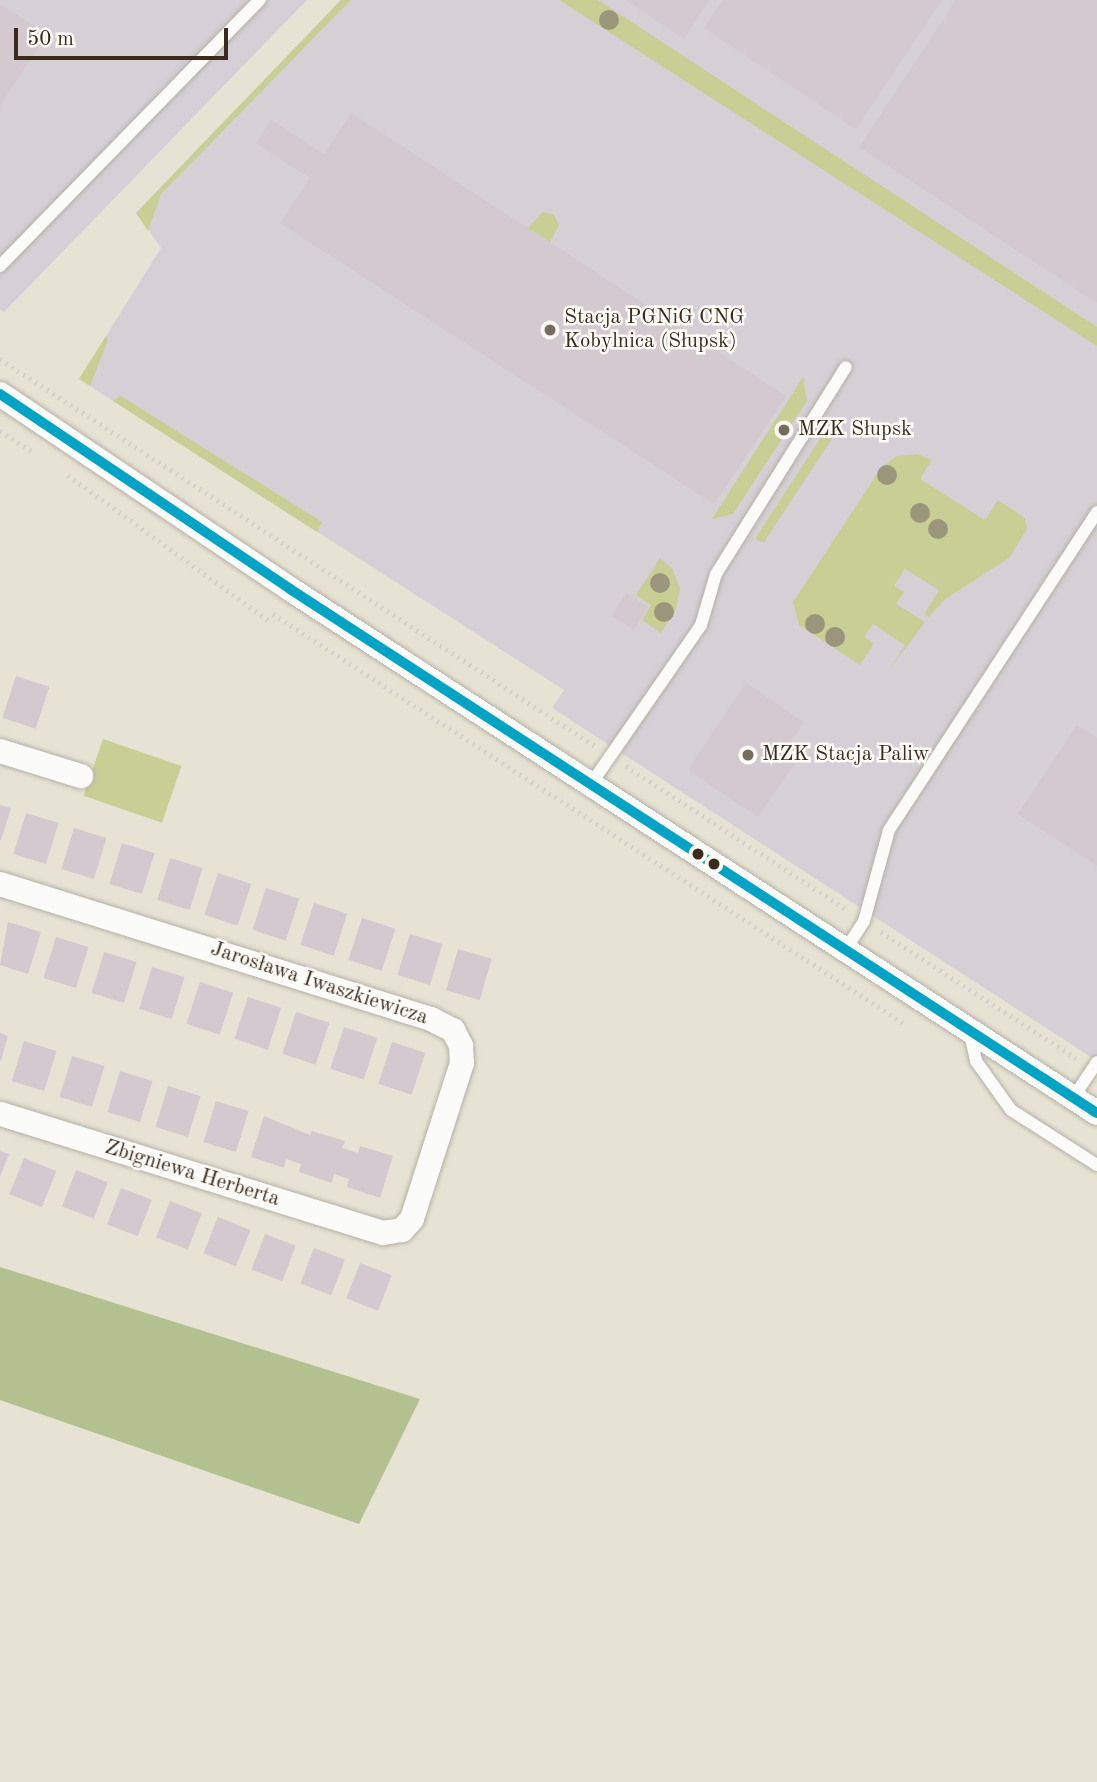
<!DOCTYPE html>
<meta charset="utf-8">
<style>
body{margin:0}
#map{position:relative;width:1097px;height:1782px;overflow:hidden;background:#e7e3d4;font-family:"Old Standard TT",serif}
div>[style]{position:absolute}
.industrial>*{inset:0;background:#d5d0d6}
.green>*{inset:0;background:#c7cf95;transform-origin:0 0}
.forest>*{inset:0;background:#b3c190}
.building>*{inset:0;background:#d3c9ce;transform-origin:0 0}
.path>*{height:4.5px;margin-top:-2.25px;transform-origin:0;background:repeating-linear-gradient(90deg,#d4d2cd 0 2px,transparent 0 7px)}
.roads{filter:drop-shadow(0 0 2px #b4b0a5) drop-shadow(0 0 2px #b4b0a5)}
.service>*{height:12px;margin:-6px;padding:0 6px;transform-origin:6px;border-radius:6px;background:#fbfbf9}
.minor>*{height:24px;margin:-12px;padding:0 12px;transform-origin:12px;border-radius:12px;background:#fbfbf9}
.bus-1>*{height:10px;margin:-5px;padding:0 5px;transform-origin:5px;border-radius:5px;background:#03a3c5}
.trees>*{width:20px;height:20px;margin:-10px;border-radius:50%;background:#9b967b}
.dots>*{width:19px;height:19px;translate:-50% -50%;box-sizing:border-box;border:4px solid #fdfcf7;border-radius:50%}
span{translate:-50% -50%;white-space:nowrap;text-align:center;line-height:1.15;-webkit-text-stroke:5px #fdfcf7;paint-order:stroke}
.poi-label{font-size:21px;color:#3b2a1e}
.left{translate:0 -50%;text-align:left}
.street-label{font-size:21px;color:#3b2a1e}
.scale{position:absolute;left:14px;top:28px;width:214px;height:32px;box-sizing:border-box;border:4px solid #3b2a1e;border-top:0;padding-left:9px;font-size:21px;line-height:24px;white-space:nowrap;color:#3b2a1e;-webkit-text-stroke:5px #fdfcf7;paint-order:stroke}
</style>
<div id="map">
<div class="industrial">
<i style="clip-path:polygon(0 0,307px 0,4px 312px,0 309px)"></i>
<i style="clip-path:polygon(341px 0,1097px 0,1097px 1061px,552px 708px,564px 690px,79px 379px,161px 248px,136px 213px)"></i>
</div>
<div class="green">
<i style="clip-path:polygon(341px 0,351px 0,161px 194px,148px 231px,136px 213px)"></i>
<i style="clip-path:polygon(559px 0,598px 0,1097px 327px,1097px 346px)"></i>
<i style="clip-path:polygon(543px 212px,554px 215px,559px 225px,550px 242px,528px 228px)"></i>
<i style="clip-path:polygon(106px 336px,108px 340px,90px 386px,79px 379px)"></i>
<i style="clip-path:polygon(803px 377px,807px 401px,733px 514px,712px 519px)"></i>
<i style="clip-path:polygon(121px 396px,322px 522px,317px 532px,113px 401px)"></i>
<i style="clip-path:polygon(831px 422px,839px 428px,764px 542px,757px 541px,756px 537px)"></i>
<i style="clip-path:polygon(917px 454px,932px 460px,920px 479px,985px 520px,998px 500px,1025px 518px,1027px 529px,1009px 558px,944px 600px,929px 617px,924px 614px,939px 590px,905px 569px,894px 586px,904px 592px,896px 604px,925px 622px,889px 670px,905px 645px,873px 624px,864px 637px,874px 643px,860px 665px,799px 625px,793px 602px,881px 468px,897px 456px)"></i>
<i style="clip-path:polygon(660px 558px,672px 568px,680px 588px,676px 609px,661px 633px,642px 620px,651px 605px,636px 595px)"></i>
<i style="left:103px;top:739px;width:83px;height:60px;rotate:19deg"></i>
</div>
<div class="forest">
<i style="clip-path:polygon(0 1267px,420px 1399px,359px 1524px,0 1400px)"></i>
</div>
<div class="building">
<i style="clip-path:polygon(626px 0,709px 0,684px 39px)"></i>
<i style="clip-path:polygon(723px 0,942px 0,856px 129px,704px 28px)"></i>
<i style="clip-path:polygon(956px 0,1097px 0,1097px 303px,859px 147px)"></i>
<i style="clip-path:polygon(0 4px,47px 34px,0 106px)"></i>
<i style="clip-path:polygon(351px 113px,786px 396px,714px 504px,280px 223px,310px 178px,256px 143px,271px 120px,324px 154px)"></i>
<i style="left:626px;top:593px;width:26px;height:27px;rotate:32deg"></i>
<i style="left:16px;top:676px;width:35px;height:44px;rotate:18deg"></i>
<i style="clip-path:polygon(746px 683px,804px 722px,786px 748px,799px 757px,758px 817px,688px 770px)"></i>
<i style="clip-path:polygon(1077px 725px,1097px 738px,1097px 866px,1018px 814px)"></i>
<i style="clip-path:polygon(0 805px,11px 808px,1px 840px,0 840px)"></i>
<i style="left:26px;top:813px;width:34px;height:43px;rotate:17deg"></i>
<i style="left:74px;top:828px;width:34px;height:43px;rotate:17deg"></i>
<i style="left:122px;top:843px;width:34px;height:43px;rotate:17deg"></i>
<i style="left:170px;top:858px;width:34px;height:44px;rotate:17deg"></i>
<i style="left:218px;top:873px;width:35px;height:44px;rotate:18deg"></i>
<i style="left:266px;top:888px;width:35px;height:44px;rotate:18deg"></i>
<i style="left:314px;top:903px;width:35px;height:44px;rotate:18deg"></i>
<i style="left:362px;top:918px;width:35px;height:44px;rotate:18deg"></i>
<i style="clip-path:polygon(8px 922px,41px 932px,28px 974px,0 965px)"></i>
<i style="left:410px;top:934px;width:34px;height:43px;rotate:17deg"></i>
<i style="left:56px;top:937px;width:34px;height:43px;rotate:17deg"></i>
<i style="left:458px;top:949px;width:35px;height:43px;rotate:16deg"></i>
<i style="left:104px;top:952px;width:34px;height:43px;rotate:17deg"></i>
<i style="left:152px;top:967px;width:34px;height:44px;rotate:17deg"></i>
<i style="left:200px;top:982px;width:35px;height:44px;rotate:18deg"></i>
<i style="left:248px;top:997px;width:35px;height:44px;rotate:18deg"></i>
<i style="left:296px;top:1012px;width:35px;height:44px;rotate:18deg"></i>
<i style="left:344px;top:1027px;width:35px;height:44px;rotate:18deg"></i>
<i style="clip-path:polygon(0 1033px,8px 1036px,1px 1061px,0 1060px)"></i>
<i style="left:24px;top:1041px;width:34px;height:42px;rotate:17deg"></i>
<i style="left:392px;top:1042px;width:35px;height:44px;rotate:18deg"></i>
<i style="left:72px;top:1056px;width:34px;height:43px;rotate:17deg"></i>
<i style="left:120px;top:1071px;width:34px;height:43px;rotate:17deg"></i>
<i style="left:168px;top:1086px;width:34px;height:43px;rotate:17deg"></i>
<i style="left:216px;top:1101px;width:34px;height:43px;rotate:17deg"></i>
<i style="clip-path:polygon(264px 1116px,310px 1135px,312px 1131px,345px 1141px,342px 1148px,358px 1153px,360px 1146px,393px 1156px,380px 1198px,347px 1187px,349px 1179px,334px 1174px,332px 1183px,299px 1172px,301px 1164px,286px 1159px,284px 1168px,251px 1157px)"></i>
<i style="clip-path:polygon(0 1151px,9px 1154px,0 1177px)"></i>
<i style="left:24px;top:1158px;width:35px;height:39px;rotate:22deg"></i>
<i style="left:76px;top:1170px;width:34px;height:39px;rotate:21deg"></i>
<i style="left:121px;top:1188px;width:33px;height:39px;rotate:21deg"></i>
<i style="left:170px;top:1201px;width:34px;height:39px;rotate:21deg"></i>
<i style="left:218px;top:1217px;width:35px;height:39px;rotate:22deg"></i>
<i style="left:265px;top:1234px;width:33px;height:38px;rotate:21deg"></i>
<i style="left:314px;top:1248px;width:33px;height:38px;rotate:21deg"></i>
<i style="left:360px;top:1263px;width:34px;height:38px;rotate:21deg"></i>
</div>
<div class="path">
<i style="left:0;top:359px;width:710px;rotate:33.04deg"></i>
<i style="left:0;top:431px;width:41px;rotate:32.2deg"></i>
<i style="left:68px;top:475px;width:248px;rotate:36deg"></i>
<i style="left:273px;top:614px;width:753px;rotate:32.97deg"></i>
<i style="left:626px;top:766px;width:265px;rotate:33deg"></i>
<i style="left:881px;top:932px;width:232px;rotate:32.9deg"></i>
</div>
<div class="roads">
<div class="service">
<i style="left:0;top:266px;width:372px;rotate:-45.7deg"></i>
<i style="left:591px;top:784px;width:193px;rotate:-55.3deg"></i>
<i style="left:701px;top:625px;width:53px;rotate:-73.6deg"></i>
<i style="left:716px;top:574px;width:244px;rotate:-57.9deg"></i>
<i style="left:846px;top:949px;width:33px;rotate:-57deg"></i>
<i style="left:864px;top:921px;width:94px;rotate:-74.6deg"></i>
<i style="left:889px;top:830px;width:380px;rotate:-56.8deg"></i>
<i style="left:969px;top:1030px;width:32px;rotate:77deg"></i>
<i style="left:976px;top:1061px;width:60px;rotate:54.5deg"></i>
<i style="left:1011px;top:1110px;width:102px;rotate:32.6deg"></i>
<i style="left:1073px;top:1098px;width:43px;rotate:-56.3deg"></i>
</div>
<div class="minor">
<i style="left:0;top:394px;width:349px;rotate:33.9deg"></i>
<i style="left:290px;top:589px;width:962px;rotate:33deg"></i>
<i style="left:0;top:751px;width:85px;rotate:17.2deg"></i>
<i style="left:0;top:884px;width:452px;rotate:17.4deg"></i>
<i style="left:431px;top:1019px;width:25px;rotate:27deg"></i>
<i style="left:453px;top:1030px;width:18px;rotate:63deg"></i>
<i style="left:461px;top:1046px;width:17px;rotate:87deg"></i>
<i style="left:462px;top:1063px;width:164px;rotate:107.8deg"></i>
<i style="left:412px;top:1219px;width:15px;rotate:132deg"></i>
<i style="left:402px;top:1230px;width:19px;rotate:171deg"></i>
<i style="left:383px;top:1233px;width:401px;rotate:-162.7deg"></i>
</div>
</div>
<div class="bus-1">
<i style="left:0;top:394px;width:349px;rotate:33.9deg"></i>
<i style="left:290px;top:589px;width:962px;rotate:33deg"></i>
</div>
<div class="trees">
<i style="left:609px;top:20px"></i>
<i style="left:887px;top:475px"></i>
<i style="left:920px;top:513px"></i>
<i style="left:938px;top:529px"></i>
<i style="left:660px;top:583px"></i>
<i style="left:664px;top:612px"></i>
<i style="left:815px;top:624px"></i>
<i style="left:835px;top:637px"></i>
</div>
<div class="dots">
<i style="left:550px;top:330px;background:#776b5e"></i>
<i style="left:784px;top:430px;background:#776b5e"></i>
<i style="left:748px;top:755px;background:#776b5e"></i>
<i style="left:698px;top:854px;background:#3b2a1e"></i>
<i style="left:714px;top:864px;background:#3b2a1e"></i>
</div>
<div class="poi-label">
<span class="left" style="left:564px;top:330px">Stacja PGNiG CNG<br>Kobylnica (Słupsk)</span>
<span class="left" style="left:798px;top:430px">MZK Słupsk</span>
<span class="left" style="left:762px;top:755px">MZK Stacja Paliw</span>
</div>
<div class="street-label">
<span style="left:319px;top:984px;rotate:18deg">Jarosława Iwaszkiewicza</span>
<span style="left:192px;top:1174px;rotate:17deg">Zbigniewa Herberta</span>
</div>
<div class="scale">50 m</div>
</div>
